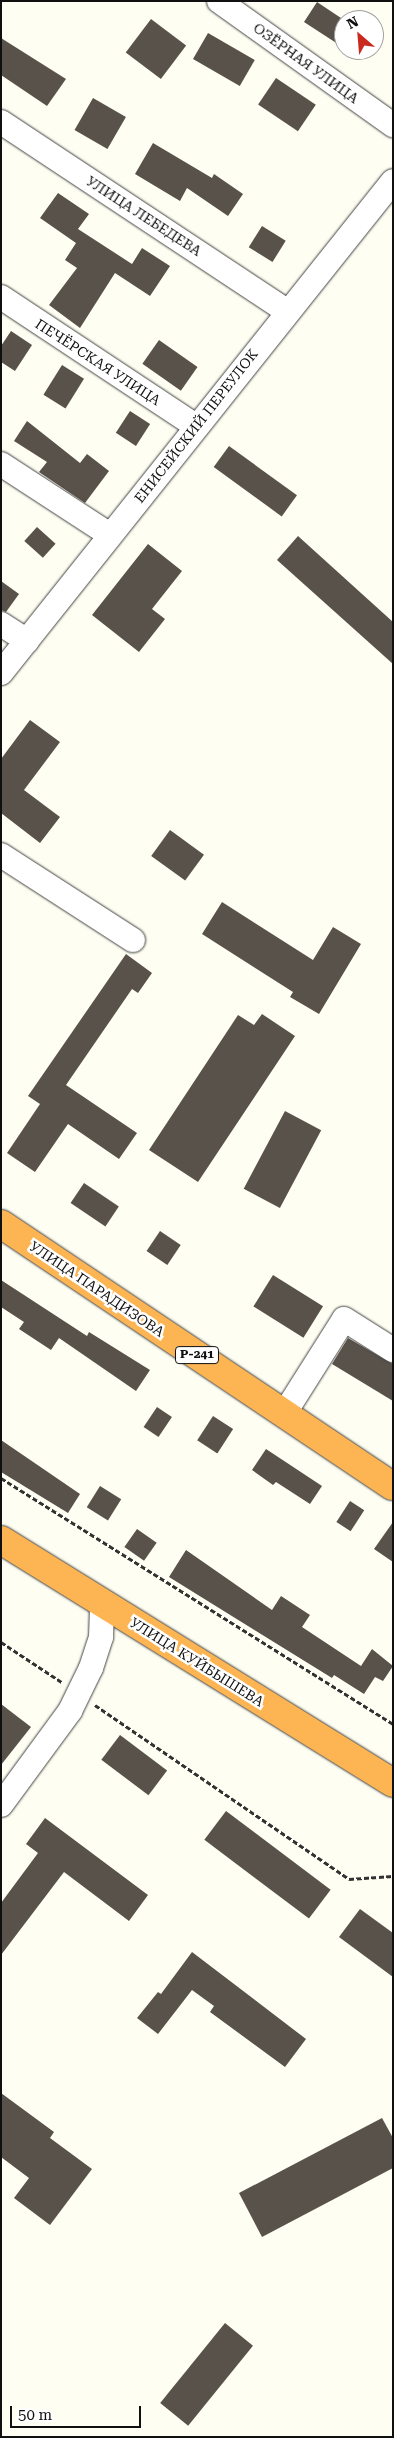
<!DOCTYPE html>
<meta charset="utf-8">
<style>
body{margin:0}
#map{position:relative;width:394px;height:2438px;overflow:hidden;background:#fffef2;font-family:"Roboto Serif",serif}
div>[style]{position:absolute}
.building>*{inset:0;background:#59524b;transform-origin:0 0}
.path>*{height:3px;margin-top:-1.5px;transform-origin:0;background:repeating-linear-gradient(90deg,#323232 0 5px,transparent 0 7.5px)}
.roads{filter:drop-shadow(0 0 1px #434343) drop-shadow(0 0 1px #434343)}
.minor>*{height:24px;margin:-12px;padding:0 12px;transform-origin:12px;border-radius:12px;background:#fff}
.highway>*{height:28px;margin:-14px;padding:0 14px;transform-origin:14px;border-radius:14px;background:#fdb452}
span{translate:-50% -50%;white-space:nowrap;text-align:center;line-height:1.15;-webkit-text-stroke:5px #fff;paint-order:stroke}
.shield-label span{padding:1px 4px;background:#fff;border:1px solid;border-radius:4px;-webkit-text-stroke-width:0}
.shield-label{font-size:12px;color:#101010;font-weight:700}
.street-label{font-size:14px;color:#101010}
.frame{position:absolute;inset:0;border:2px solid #101010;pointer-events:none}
.north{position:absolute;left:334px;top:10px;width:50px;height:50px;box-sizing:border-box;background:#fff;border:1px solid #9f9f9f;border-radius:50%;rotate:333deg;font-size:14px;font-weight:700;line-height:20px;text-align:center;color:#101010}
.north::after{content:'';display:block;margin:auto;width:18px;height:22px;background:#ca2a1e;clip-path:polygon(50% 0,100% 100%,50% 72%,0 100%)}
.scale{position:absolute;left:10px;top:2406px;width:131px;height:22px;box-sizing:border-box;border:2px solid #101010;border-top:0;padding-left:6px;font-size:15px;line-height:18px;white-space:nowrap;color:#101010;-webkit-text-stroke:4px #fff;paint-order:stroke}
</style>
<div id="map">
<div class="building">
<i style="clip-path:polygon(317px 2px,344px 20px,344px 48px,304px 22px)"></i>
<i style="left:151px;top:19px;width:44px;height:42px;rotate:37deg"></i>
<i style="left:208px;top:33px;width:54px;height:30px;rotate:30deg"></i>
<i style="clip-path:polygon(1px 38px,66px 79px,47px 106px,1px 75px)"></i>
<i style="left:276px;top:78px;width:48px;height:32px;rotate:34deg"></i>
<i style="left:93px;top:98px;width:38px;height:37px;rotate:30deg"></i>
<i style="clip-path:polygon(153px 143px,212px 178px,214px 174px,243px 194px,228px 216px,187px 188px,180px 201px,135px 174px)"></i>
<i style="clip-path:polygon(58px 193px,89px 214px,78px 229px,132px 264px,142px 248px,170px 266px,150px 296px,115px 273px,80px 328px,49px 305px,77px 268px,65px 260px,76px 243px,40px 218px)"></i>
<i style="left:262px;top:226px;width:28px;height:25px;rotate:32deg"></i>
<i style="clip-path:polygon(11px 331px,32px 345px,15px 371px,1px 362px,1px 346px)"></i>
<i style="left:159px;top:340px;width:47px;height:29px;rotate:35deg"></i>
<i style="left:62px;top:365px;width:26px;height:35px;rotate:32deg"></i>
<i style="left:130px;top:411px;width:24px;height:26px;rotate:33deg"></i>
<i style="clip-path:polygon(27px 421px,80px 463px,87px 454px,109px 471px,85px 503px,39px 472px,47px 462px,14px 441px)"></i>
<i style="left:229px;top:446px;width:84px;height:26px;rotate:36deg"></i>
<i style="left:37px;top:527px;width:25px;height:19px;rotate:42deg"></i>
<i style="clip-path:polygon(298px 536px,393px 622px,393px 664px,277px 560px)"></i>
<i style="clip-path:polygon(148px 544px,182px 571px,152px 609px,165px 619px,139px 652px,92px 615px)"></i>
<i style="clip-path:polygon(1px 581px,19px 594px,6px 612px,1px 610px)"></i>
<i style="clip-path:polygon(30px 720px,60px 742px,24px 790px,60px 817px,40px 843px,1px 813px,1px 759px)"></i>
<i style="left:170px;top:830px;width:42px;height:32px;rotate:36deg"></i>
<i style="clip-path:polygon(222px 902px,313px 960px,333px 927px,361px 944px,319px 1014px,290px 997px,293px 992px,202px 934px)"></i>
<i style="clip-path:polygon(126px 954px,152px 973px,138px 993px,132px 989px,66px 1085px,137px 1133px,119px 1159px,68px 1124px,35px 1172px,7px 1153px,40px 1104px,28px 1096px)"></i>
<i style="clip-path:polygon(262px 1014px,295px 1036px,198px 1182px,149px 1150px,238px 1015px,254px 1025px)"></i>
<i style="left:285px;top:1111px;width:41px;height:88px;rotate:28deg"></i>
<i style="left:84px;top:1183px;width:42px;height:24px;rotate:34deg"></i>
<i style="left:160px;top:1231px;width:25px;height:24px;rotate:34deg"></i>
<i style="left:273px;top:1275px;width:59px;height:37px;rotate:32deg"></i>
<i style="clip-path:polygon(1px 1280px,87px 1336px,89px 1332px,150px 1370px,136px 1391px,59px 1338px,51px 1350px,19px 1329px,24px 1322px,1px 1307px)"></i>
<i style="clip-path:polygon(348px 1338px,393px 1364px,393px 1401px,332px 1364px)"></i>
<i style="left:157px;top:1407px;width:18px;height:24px;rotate:34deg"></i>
<i style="left:213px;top:1416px;width:24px;height:29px;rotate:33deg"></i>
<i style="clip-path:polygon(1px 1440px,80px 1494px,68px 1513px,1px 1472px)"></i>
<i style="clip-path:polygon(266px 1449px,322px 1486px,310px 1504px,276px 1482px,273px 1485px,252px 1470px)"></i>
<i style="left:100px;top:1486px;width:25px;height:25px;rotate:32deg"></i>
<i style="left:350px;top:1501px;width:17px;height:25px;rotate:33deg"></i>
<i style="clip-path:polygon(393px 1522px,393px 1562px,374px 1549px)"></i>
<i style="left:137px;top:1529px;width:24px;height:22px;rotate:35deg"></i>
<i style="clip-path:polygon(186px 1550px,272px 1610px,281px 1596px,310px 1615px,302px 1627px,361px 1666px,372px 1649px,393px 1666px,383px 1681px,375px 1677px,364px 1694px,334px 1675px,332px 1678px,169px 1577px)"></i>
<i style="clip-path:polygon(1px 1704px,31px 1727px,1px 1765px)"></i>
<i style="left:120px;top:1735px;width:59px;height:31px;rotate:37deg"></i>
<i style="left:226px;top:1811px;width:131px;height:36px;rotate:37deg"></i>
<i style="clip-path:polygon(45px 1818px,148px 1895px,129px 1921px,64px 1872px,1px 1955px,1px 1903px,38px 1853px,26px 1844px)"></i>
<i style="clip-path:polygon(360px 1909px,393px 1933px,393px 1977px,339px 1937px)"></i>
<i style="clip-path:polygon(192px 1952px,306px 2039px,285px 2067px,210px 2012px,214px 2006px,192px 1990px,158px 2034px,137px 2018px,158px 1992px,161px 1994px)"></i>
<i style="clip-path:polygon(1px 2093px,54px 2132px,50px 2138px,92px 2169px,50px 2225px,14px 2198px,29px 2178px,1px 2157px)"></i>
<i style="clip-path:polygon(382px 2118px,393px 2138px,393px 2168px,262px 2237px,239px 2193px)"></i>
<i style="left:225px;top:2323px;width:36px;height:103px;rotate:39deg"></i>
</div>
<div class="path">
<i style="left:1px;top:1478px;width:463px;rotate:32.1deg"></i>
<i style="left:1px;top:1642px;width:74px;rotate:33.5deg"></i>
<i style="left:95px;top:1705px;width:308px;rotate:34.4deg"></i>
<i style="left:349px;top:1879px;width:44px;rotate:-3.9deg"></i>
</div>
<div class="roads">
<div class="minor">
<i style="left:219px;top:1px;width:214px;rotate:35.5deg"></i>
<i style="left:1px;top:122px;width:343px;rotate:33.5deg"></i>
<i style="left:1px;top:297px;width:234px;rotate:33.5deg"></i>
<i style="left:1px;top:464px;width:130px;rotate:33.1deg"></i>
<i style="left:1px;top:624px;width:31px;rotate:33deg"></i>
<i style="left:1px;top:673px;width:629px;rotate:-51.45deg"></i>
<i style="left:1px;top:855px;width:157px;rotate:32.8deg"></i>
<i style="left:284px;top:1414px;width:112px;rotate:-57.7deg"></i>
<i style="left:344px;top:1319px;width:58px;rotate:32.3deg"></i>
<i style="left:1px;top:1805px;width:117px;rotate:-53.7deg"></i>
<i style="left:70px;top:1711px;width:48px;rotate:-64deg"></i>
<i style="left:91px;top:1668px;width:33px;rotate:-72deg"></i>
<i style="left:101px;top:1637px;width:34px;rotate:-88deg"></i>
</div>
<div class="highway">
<i style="left:1px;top:1224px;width:471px;rotate:33.8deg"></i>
<i style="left:1px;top:1540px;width:461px;rotate:31.8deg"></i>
</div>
</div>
<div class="shield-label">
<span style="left:197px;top:1355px">Р-241</span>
</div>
<div class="street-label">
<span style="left:306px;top:63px;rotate:36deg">ОЗЁРНАЯ УЛИЦА</span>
<span style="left:144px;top:216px;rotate:33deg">УЛИЦА ЛЕБЕДЕВА</span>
<span style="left:98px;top:362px;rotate:33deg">ПЕЧЁРСКАЯ УЛИЦА</span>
<span style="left:196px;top:426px;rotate:-52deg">ЕНИСЕЙСКИЙ ПЕРЕУЛОК</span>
<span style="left:97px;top:1289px;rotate:34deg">УЛИЦА ПАРАДИЗОВА</span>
<span style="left:197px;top:1662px;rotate:32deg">УЛИЦА КУЙБЫШЕВА</span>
</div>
<div class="frame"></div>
<div class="north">N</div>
<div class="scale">50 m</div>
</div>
